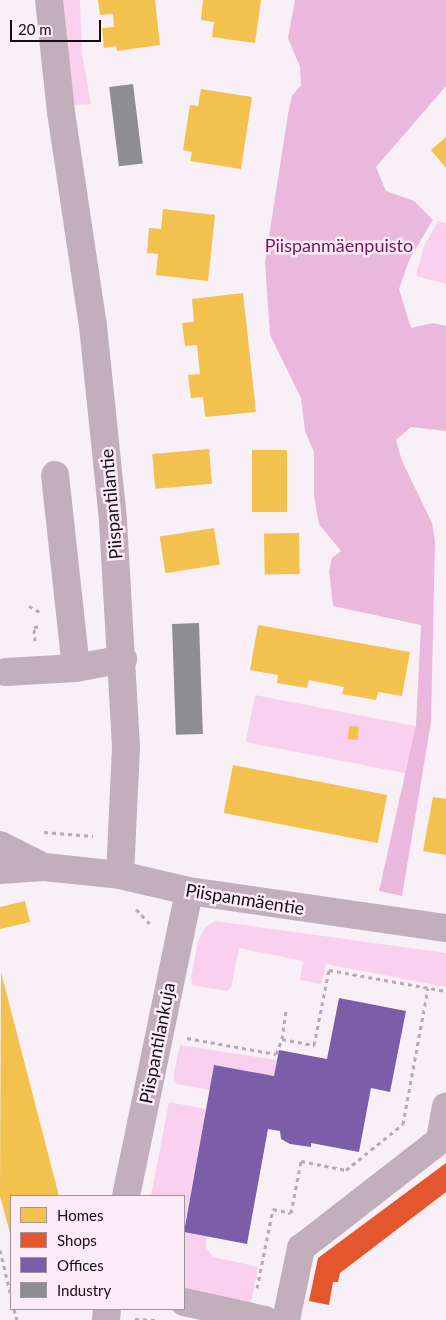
<!DOCTYPE html>
<meta charset="utf-8">
<style>
body{margin:0}
#map{position:relative;width:446px;height:1320px;overflow:hidden;background:#f8f0f6;font-family:Lato,sans-serif}
div>[style]{position:absolute}
.green>*{inset:0;background:#f9d0ed;transform-origin:0 0}
.forest>*{inset:0;background:#eab8dc}
.homes>*{inset:0;background:#f2c14e;transform-origin:0 0}
.shops>*{inset:0;background:#e4572e}
.offices>*{inset:0;background:#7b5ea7}
.industry>*{inset:0;background:#8d8d92;transform-origin:0 0}
.path>*{height:3px;margin-top:-1.5px;transform-origin:0;background:repeating-linear-gradient(90deg,#b7aab4 0 4px,transparent 0 8px)}
.minor>*{height:28px;margin:-14px;padding:0 14px;transform-origin:14px;border-radius:14px;background:#c1b0bc}
span{translate:-50% -50%;white-space:nowrap;text-align:center;line-height:1.15;-webkit-text-stroke:5px #fcecf7;paint-order:stroke}
.park-label{font-size:18px;color:#761262}
.street-label{font-size:18px;color:#140f13}
.legend{position:absolute;left:10px;top:1195px;width:175px;height:115px;box-sizing:border-box;background:#fcecf7;border:1px solid #9f949c;margin:0;padding:6px 9px;list-style:none;font-size:15px;color:#140f13}
.legend li{display:flex;align-items:center;gap:10px;height:25px}
.legend b{width:25px;border:1px solid #9f949c}
.scale{position:absolute;left:10px;top:20px;width:91px;height:22px;box-sizing:border-box;border:2px solid #140f13;border-top:0;padding-left:6px;font-size:15px;line-height:18px;white-space:nowrap;color:#140f13;-webkit-text-stroke:4px #fcecf7;paint-order:stroke}
</style>
<div id="map">
<div class="green">
<i style="clip-path:polygon(61px 0,80px 0,82px 54px,91px 104px,72px 105px)"></i>
<i style="clip-path:polygon(438px 221px,446px 223px,446px 284px,416px 276px,424px 246px)"></i>
<i style="left:255px;top:695px;width:164px;height:48px;rotate:11deg"></i>
<i style="clip-path:polygon(215px 921px,446px 953px,446px 987px,326px 964px,321px 984px,300px 980px,303px 961px,239px 948px,231px 988px,227px 991px,192px 985px,191px 977px,198px 941px,205px 928px)"></i>
<i style="clip-path:polygon(180px 1045px,277px 1060px,274px 1076px,214px 1065px,210px 1090px,177px 1084px,173px 1078px)"></i>
<i style="clip-path:polygon(169px 1102px,206px 1109px,184px 1228px,184px 1196px,151px 1196px)"></i>
<i style="clip-path:polygon(184px 1232px,207px 1237px,205px 1246px,213px 1257px,258px 1267px,251px 1304px,184px 1290px)"></i>
</div>
<div class="forest">
<i style="clip-path:polygon(295px 0,446px 0,446px 86px,376px 167px,386px 191px,414px 201px,433px 220px,410px 258px,399px 289px,411px 328px,433px 323px,446px 326px,446px 431px,411px 427px,396px 440px,402px 461px,432px 523px,435px 541px,431px 722px,402px 896px,379px 891px,416px 725px,421px 625px,333px 606px,329px 571px,332px 558px,341px 551px,319px 524px,314px 496px,314px 452px,305px 431px,301px 398px,270px 335px,265px 262px,288px 114px,292px 96px,301px 85px,300px 67px,288px 38px)"></i>
</div>
<div class="homes">
<i style="clip-path:polygon(98px 0,155px 0,160px 45px,117px 51px,116px 46px,104px 48px,102px 28px,114px 27px,113px 14px,100px 15px)"></i>
<i style="clip-path:polygon(203px 0,261px 0,255px 43px,212px 37px,214px 22px,201px 20px)"></i>
<i style="clip-path:polygon(201px 89px,252px 97px,241px 169px,190px 161px,192px 152px,183px 150px,190px 105px,198px 106px)"></i>
<i style="clip-path:polygon(446px 137px,446px 168px,431px 150px)"></i>
<i style="clip-path:polygon(163px 209px,215px 215px,208px 281px,156px 275px,158px 254px,147px 253px,149px 228px,161px 229px)"></i>
<i style="clip-path:polygon(243px 293px,256px 412px,205px 417px,203px 397px,191px 398px,188px 375px,200px 374px,197px 345px,185px 346px,182px 323px,194px 322px,192px 299px)"></i>
<i style="left:209px;top:449px;width:35px;height:57px;rotate:85deg"></i>
<i style="left:252px;top:450px;width:35px;height:62px"></i>
<i style="left:214px;top:528px;width:37px;height:55px;rotate:81deg"></i>
<i style="left:299px;top:533px;width:41px;height:35px;rotate:89deg"></i>
<i style="clip-path:polygon(258px 625px,410px 652px,402px 696px,378px 692px,376px 700px,342px 694px,344px 687px,309px 680px,307px 688px,277px 683px,278px 675px,250px 670px)"></i>
<i style="left:349px;top:726px;width:10px;height:13px;rotate:6deg"></i>
<i style="left:233px;top:765px;width:157px;height:49px;rotate:11deg"></i>
<i style="clip-path:polygon(433px 797px,446px 799px,446px 855px,423px 851px)"></i>
<i style="clip-path:polygon(25px 901px,30px 922px,0 929px,0 907px)"></i>
<i style="clip-path:polygon(1px 972px,59px 1196px,11px 1196px,11px 1237px,0 1196px)"></i>
</div>
<div class="shops">
<i style="clip-path:polygon(446px 1163px,446px 1192px,340px 1273px,338px 1282px,333px 1282px,329px 1305px,309px 1301px,318px 1258px)"></i>
</div>
<div class="offices">
<i style="clip-path:polygon(339px 998px,406px 1011px,390px 1092px,371px 1088px,359px 1152px,311px 1143px,311px 1147px,290px 1144px,281px 1139px,280px 1131px,268px 1129px,247px 1244px,184px 1232px,214px 1065px,274px 1076px,279px 1050px,327px 1059px)"></i>
</div>
<div class="industry">
<i style="left:133px;top:84px;width:80px;height:24px;rotate:83deg"></i>
<i style="left:199px;top:623px;width:111px;height:27px;rotate:88deg"></i>
</div>
<div class="path">
<i style="left:29px;top:606px;width:13px;rotate:29deg"></i>
<i style="left:35px;top:641px;width:14px;rotate:-94deg"></i>
<i style="left:34px;top:627px;width:8px;rotate:-7deg"></i>
<i style="left:44px;top:832px;width:49px;rotate:4.7deg"></i>
<i style="left:136px;top:909px;width:23px;rotate:47deg"></i>
<i style="left:187px;top:1038px;width:90px;rotate:10.2deg"></i>
<i style="left:276px;top:1054px;width:16px;rotate:-68deg"></i>
<i style="left:282px;top:1039px;width:33px;rotate:11deg"></i>
<i style="left:314px;top:1045px;width:76px;rotate:-78.7deg"></i>
<i style="left:329px;top:970px;width:119px;rotate:10.2deg"></i>
<i style="left:282px;top:1039px;width:28px;rotate:-82deg"></i>
<i style="left:0;top:1250px;width:47px;rotate:76.6deg"></i>
<i style="left:257px;top:1288px;width:81px;rotate:-78.6deg"></i>
<i style="left:273px;top:1209px;width:18px;rotate:13deg"></i>
<i style="left:291px;top:1213px;width:53px;rotate:-79.1deg"></i>
<i style="left:301px;top:1161px;width:46px;rotate:11.3deg"></i>
<i style="left:346px;top:1170px;width:73px;rotate:-38.9deg"></i>
<i style="left:403px;top:1124px;width:138px;rotate:-79.6deg"></i>
<i style="left:14px;top:1309px;width:11px;rotate:75deg"></i>
<i style="left:135px;top:1319px;width:20px;rotate:3deg"></i>
</div>
<div class="minor">
<i style="left:49px;top:0;width:113px;rotate:83.9deg"></i>
<i style="left:61px;top:112px;width:216px;rotate:81.5deg"></i>
<i style="left:93px;top:326px;width:196px;rotate:84.1deg"></i>
<i style="left:113px;top:521px;width:227px;rotate:86.7deg"></i>
<i style="left:126px;top:748px;width:127px;rotate:92.7deg"></i>
<i style="left:55px;top:475px;width:194px;rotate:83.8deg"></i>
<i style="left:6px;top:672px;width:70px;rotate:-3.3deg"></i>
<i style="left:76px;top:668px;width:48px;rotate:-10.8deg"></i>
<i style="left:0;top:845px;width:49px;rotate:26.6deg"></i>
<i style="left:0;top:870px;width:44px;rotate:-3.9deg"></i>
<i style="left:44px;top:867px;width:76px;rotate:6deg"></i>
<i style="left:120px;top:875px;width:71px;rotate:13.1deg"></i>
<i style="left:189px;top:891px;width:260px;rotate:8.2deg"></i>
<i style="left:126px;top:1196px;width:311px;rotate:-78.3deg"></i>
<i style="left:184px;top:1302px;width:83px;rotate:12.5deg"></i>
<i style="left:106px;top:1320px;width:11px;rotate:-85deg"></i>
<i style="left:286px;top:1320px;width:74px;rotate:-78.2deg"></i>
<i style="left:301px;top:1248px;width:176px;rotate:-37.8deg"></i>
<i style="left:440px;top:1140px;width:34px;rotate:-80deg"></i>
</div>
<div class="park-label">
<span style="left:339px;top:245px">Piispanmäenpuisto</span>
</div>
<div class="street-label">
<span style="left:111px;top:504px;rotate:-95deg">Piispantilantie</span>
<span style="left:245px;top:899px;rotate:9deg">Piispanmäentie</span>
<span style="left:157px;top:1043px;rotate:-79deg">Piispantilankuja</span>
</div>
<ul class="legend">
<li><b style="height:14px;background:#f2c14e"></b>Homes</li>
<li><b style="height:14px;background:#e4572e"></b>Shops</li>
<li><b style="height:14px;background:#7b5ea7"></b>Offices</li>
<li><b style="height:14px;background:#8d8d92"></b>Industry</li>
</ul>
<div class="scale">20 m</div>
</div>
